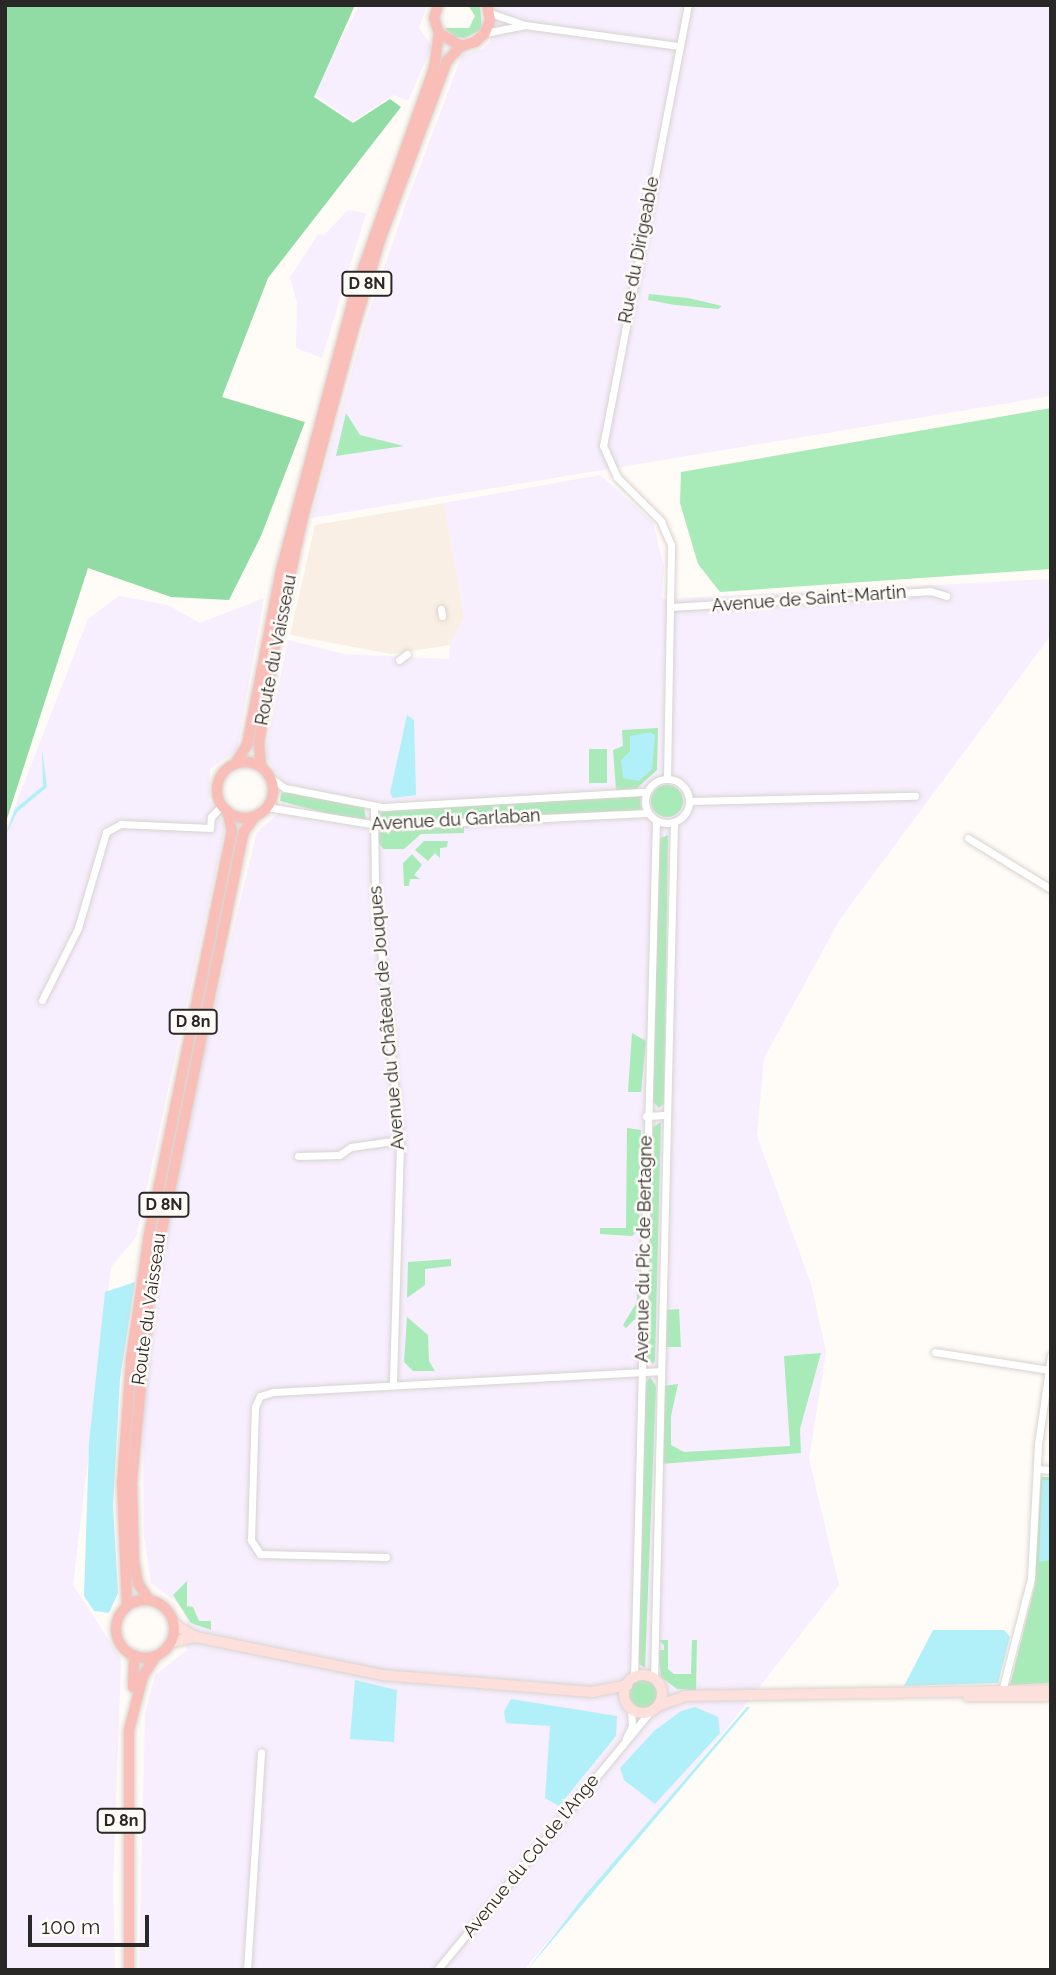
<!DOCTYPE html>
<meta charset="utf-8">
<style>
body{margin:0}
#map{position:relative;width:1056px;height:1975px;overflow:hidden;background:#fffbf7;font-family:Raleway,sans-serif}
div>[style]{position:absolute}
.built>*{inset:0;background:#f9efe4}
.industrial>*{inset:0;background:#f7eefe}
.green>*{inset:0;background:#a8ebb9;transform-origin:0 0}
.round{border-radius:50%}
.forest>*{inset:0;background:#91dba4}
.water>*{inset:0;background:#b2f0f9}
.roads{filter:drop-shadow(0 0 2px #d8d3ce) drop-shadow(0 0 2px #d8d3ce)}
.street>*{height:7px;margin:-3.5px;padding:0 3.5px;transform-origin:3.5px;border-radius:3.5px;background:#fff}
.street>.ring{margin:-3.5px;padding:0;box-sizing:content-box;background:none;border:7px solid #fff;border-radius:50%}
.secondary>*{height:10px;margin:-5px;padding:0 5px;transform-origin:5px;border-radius:5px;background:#fddfdc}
.secondary>.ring{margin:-5px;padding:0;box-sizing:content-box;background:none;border:10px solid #fddfdc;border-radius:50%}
.primary>*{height:10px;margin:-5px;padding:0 5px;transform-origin:5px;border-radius:5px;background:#fabeb9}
.primary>.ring{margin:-5px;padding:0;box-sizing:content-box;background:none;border:10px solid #fabeb9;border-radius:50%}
span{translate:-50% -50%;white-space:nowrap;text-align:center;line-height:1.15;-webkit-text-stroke:5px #fffbf7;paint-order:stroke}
.shield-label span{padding:2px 5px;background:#fffbf7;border:2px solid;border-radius:5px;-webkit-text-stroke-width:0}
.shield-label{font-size:16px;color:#2a2827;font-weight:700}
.street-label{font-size:18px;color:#2a2827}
.frame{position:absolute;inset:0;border:7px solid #2a2827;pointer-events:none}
.scale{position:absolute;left:28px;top:1915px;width:121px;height:32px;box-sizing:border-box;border:4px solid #2a2827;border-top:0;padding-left:9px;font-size:21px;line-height:24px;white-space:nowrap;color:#2a2827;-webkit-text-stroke:5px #fffbf7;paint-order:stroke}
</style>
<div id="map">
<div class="built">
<i style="clip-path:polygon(444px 503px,464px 617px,450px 645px,391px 654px,290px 635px,315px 525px)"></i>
</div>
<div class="industrial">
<i style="clip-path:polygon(360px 5px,427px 5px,419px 28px,432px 46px,408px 101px,394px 95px,353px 121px,311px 92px)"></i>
<i style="clip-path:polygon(491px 5px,1051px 5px,1051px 396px,311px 518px,366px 321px,407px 201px,462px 55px,483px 49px,491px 41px)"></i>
<i style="clip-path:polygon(348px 210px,366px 213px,322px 358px,296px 348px,297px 303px,290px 278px,318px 234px,324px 235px)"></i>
<i style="clip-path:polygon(600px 475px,653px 522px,664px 567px,662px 599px,1051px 579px,1051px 635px,840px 919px,764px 1058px,757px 1136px,811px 1284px,826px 1352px,809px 1459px,839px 1585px,731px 1723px,524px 1970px,139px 1970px,145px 1714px,155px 1675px,187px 1650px,188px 1625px,180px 1605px,151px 1583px,144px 1536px,143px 1403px,151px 1324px,184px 1133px,257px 832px,281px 811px,283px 783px,265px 755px,288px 640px,344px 654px,449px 659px,450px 645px,464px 617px,444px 503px)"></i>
<i style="clip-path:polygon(119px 596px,168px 605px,200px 623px,264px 598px,237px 750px,210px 769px,209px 800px,225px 827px,136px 1237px,111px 1267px,73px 1585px,121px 1659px,113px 1885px,115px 1970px,5px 1970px,5px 832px,88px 619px)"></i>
</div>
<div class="green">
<i style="clip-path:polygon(468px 5px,480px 5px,482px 29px,465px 38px,455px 37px,444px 28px,469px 28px,475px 16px)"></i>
<i style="clip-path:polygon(649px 294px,688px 298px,722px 306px,718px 309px,675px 305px,648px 300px)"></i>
<i style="clip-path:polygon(1051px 408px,1051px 569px,720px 592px,698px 564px,680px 503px,681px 472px)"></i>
<i style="clip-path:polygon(346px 413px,360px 435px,404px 446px,336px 456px)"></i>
<i style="clip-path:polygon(658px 728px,657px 770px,636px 789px,616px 790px,613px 750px,623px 746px,622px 730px)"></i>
<i style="left:589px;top:749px;width:18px;height:34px"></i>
<i class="round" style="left:651px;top:785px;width:32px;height:32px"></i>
<i style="clip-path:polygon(291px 792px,364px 807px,366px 819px,360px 822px,280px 801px,281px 793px)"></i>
<i style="clip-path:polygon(640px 796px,641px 810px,381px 822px,378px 818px,383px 810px)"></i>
<i style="clip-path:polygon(464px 825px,464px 833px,421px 834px,404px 849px,383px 849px,377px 840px,379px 833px,390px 828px)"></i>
<i style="clip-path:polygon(668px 835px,664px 1103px,659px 1108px,652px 1101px,659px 839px)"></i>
<i style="clip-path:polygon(424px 841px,448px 841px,447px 847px,440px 848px,440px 858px,435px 853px,428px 861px,415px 850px)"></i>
<i style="clip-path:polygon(412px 854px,422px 865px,414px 875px,420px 879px,410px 879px,409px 886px,404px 886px,403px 863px)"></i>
<i style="clip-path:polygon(632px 1033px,646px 1041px,641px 1092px,628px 1092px)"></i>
<i style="clip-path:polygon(661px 1122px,655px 1361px,653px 1364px,647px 1357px,653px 1127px)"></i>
<i style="clip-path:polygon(627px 1128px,641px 1130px,639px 1199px,633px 1208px,641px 1217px,640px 1229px,632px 1236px,600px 1234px,600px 1228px,626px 1228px)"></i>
<i style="clip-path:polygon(451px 1259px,451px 1266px,425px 1269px,425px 1285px,407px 1298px,408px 1262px)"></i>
<i style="clip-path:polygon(638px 1263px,640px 1314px,626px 1328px,623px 1325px,637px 1302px)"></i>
<i style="clip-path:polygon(679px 1309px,681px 1347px,666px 1347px,667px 1310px)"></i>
<i style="clip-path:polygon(407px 1317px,428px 1335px,429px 1361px,435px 1371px,413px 1371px,404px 1362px)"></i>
<i style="clip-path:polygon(821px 1353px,800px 1429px,801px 1453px,661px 1464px,664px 1386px,678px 1384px,671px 1416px,671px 1445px,684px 1452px,790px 1446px,784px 1356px)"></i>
<i style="clip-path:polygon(650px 1377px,656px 1386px,645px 1668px,637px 1662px,645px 1384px)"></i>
<i style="clip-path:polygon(1041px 1477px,1051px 1477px,1051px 1683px,1010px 1685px,1035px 1585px)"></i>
<i style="clip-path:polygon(187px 1581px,187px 1606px,193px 1607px,199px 1621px,211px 1621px,211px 1630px,191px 1623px,173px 1595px)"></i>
<i style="clip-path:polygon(658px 1640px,668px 1640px,668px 1669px,674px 1674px,691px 1674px,692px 1640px,697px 1640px,696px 1690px,677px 1689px,661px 1677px,658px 1650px,664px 1650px,664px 1645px)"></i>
<i class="round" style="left:629px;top:1680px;width:28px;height:28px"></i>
</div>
<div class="forest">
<i style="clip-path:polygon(5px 5px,355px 5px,314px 97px,353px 123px,390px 99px,401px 107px,268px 278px,222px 397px,305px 422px,261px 536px,229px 600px,171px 597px,88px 568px,5px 825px)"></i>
</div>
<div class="water">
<i style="clip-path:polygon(407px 715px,414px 720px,416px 795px,393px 798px,390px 793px)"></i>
<i style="clip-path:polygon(651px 732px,655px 736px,652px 769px,639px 781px,623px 778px,621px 760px,630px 751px,630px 736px)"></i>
<i style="clip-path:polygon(42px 750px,47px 787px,17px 812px,5px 837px,15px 809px,43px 786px)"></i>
<i style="clip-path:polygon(135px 1282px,120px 1379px,113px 1506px,118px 1593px,109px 1613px,94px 1611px,84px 1596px,89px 1443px,105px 1292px)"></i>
<i style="clip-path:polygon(1042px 1480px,1051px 1480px,1051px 1560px,1039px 1562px)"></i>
<i style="clip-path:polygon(933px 1630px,1004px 1630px,1010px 1637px,998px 1683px,904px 1686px)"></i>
<i style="clip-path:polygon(355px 1680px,397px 1690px,394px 1742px,350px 1739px)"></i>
<i style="clip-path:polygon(511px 1699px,617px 1716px,616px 1736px,559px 1806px,545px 1798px,550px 1726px,506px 1723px,504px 1712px)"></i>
<i style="clip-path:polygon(695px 1707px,718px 1717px,720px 1733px,655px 1804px,624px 1780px,620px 1768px,654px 1731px,681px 1711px)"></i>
<i style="clip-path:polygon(747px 1707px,750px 1707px,527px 1970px,586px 1894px)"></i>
</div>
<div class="roads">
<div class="street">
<i style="left:525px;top:25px;width:154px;rotate:7.8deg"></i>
<i style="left:485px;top:33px;width:41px;rotate:-11.3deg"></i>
<i style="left:525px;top:25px;width:37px;rotate:-161deg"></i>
<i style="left:671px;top:607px;width:259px;rotate:-3.5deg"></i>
<i style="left:930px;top:591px;width:17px;rotate:17deg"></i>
<i style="left:441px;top:609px;width:7px;rotate:82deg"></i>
<i style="left:399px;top:660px;width:10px;rotate:-37deg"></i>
<i style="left:271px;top:778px;width:17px;rotate:36deg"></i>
<i style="left:285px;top:788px;width:100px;rotate:11deg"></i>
<i style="left:383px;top:807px;width:263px;rotate:-3.3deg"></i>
<i class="ring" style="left:645px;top:779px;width:37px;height:37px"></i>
<i style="left:667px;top:779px;width:234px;rotate:-89deg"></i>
<i style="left:671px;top:545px;width:26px;rotate:-113deg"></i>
<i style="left:661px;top:521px;width:62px;rotate:-135deg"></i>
<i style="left:617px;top:477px;width:34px;rotate:-114deg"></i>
<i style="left:603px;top:446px;width:449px;rotate:-79.1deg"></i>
<i style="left:689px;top:801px;width:226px;rotate:-1.3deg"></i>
<i style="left:374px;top:806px;width:81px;rotate:89.3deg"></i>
<i style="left:375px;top:887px;width:259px;rotate:84.5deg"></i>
<i style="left:400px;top:1145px;width:240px;rotate:91.7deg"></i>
<i style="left:267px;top:807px;width:118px;rotate:9.3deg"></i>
<i style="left:383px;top:826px;width:264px;rotate:-2.8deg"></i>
<i style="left:968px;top:838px;width:97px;rotate:31.6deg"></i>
<i style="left:42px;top:1000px;width:80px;rotate:-63.4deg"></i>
<i style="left:78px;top:928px;width:100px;rotate:-73.7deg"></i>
<i style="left:106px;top:832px;width:17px;rotate:-28deg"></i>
<i style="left:121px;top:824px;width:89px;rotate:2.6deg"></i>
<i style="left:210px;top:828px;width:11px;rotate:-85deg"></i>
<i style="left:211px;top:817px;width:16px;rotate:-47deg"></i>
<i style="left:646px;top:1116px;width:19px;rotate:-3deg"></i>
<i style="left:298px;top:1156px;width:41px;rotate:-1.4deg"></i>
<i style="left:339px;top:1155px;width:14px;rotate:-34deg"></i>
<i style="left:351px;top:1147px;width:49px;rotate:-8.3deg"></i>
<i style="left:935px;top:1352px;width:115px;rotate:9deg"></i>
<i style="left:1037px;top:1469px;width:14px;rotate:4deg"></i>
<i style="left:386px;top:1557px;width:126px;rotate:-178.6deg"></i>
<i style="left:260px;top:1554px;width:17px;rotate:-123deg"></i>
<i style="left:251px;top:1540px;width:133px;rotate:-88.3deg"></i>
<i style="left:255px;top:1407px;width:12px;rotate:-66deg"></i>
<i style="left:260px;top:1396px;width:14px;rotate:-17deg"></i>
<i style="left:273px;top:1392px;width:387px;rotate:-3.1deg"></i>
<i style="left:634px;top:1678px;width:857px;rotate:-88.53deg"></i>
<i style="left:654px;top:1678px;width:856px;rotate:-88.66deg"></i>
<i style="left:1001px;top:1695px;width:121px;rotate:-75.6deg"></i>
<i style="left:1031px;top:1578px;width:134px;rotate:-87deg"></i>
<i style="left:1038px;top:1444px;width:90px;rotate:-81.7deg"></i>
<i style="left:626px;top:1738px;width:13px;rotate:-63deg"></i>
<i style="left:632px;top:1726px;width:17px;rotate:-93deg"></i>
<i style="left:247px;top:1970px;width:218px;rotate:-86.3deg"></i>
<i style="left:437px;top:1970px;width:335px;rotate:-50.5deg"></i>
</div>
<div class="secondary">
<i style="left:174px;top:1624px;width:26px;rotate:31deg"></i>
<i style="left:196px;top:1637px;width:190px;rotate:11.5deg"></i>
<i style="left:382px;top:1675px;width:211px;rotate:4.6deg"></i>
<i style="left:592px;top:1692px;width:36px;rotate:-11deg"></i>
<i style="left:171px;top:1642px;width:25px;rotate:-12deg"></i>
<i class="ring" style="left:624px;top:1675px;width:28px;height:28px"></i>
<i style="left:968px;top:1696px;width:79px"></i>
<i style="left:658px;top:1706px;width:30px;rotate:-20deg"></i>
<i style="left:686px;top:1696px;width:365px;rotate:-0.9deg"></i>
</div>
<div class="primary">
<i style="left:438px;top:5px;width:14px;rotate:107deg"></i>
<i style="left:434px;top:18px;width:16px;rotate:72deg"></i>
<i style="left:439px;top:33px;width:26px;rotate:31deg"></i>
<i style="left:461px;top:46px;width:15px;rotate:-16deg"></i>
<i style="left:475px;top:42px;width:13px;rotate:-42deg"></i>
<i style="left:485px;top:33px;width:14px;rotate:-69deg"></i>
<i style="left:490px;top:20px;width:15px;rotate:-101deg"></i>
<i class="ring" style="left:217px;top:762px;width:46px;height:46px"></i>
<i style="left:235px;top:764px;width:22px;rotate:-58deg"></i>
<i style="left:247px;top:745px;width:178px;rotate:-79deg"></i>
<i style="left:281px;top:570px;width:289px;rotate:-75.1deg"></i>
<i style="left:355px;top:291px;width:237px;rotate:-70.5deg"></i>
<i style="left:434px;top:68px;width:35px;rotate:-82deg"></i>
<i style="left:261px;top:766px;width:23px;rotate:-95deg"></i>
<i style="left:259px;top:743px;width:99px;rotate:-80.7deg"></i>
<i style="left:275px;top:645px;width:127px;rotate:-77.7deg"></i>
<i style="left:302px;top:521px;width:189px;rotate:-75deg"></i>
<i style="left:351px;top:338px;width:102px;rotate:-73.5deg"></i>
<i style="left:380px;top:240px;width:160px;rotate:-69.5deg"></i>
<i style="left:436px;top:90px;width:31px;rotate:-69deg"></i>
<i style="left:447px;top:61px;width:21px;rotate:-47deg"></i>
<i style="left:149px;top:1600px;width:20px;rotate:-123deg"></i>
<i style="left:138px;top:1583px;width:23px;rotate:-100deg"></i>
<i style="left:134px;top:1560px;width:79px;rotate:-91.5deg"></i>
<i style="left:132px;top:1481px;width:194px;rotate:-84.7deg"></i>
<i style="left:150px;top:1288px;width:466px;rotate:-78.4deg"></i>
<i style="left:244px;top:832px;width:19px;rotate:-55deg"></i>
<i class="ring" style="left:116px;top:1600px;width:48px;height:48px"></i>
<i style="left:127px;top:1605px;width:122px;rotate:-92.3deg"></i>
<i style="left:122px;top:1483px;width:124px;rotate:-85.8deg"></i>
<i style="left:131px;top:1359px;width:126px;rotate:-81.8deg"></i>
<i style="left:149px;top:1234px;width:411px;rotate:-78.4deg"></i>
<i style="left:232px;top:831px;width:21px;rotate:-104deg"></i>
<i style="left:133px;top:1687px;width:32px;rotate:-88deg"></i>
<i style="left:129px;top:1970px;width:240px;rotate:-90deg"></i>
<i style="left:129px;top:1730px;width:56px;rotate:-75.5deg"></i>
<i style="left:143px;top:1676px;width:24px;rotate:-57deg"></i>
</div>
</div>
<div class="shield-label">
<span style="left:367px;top:284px">D 8N</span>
<span style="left:193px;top:1022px">D 8n</span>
<span style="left:164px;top:1205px">D 8N</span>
<span style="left:121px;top:1821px">D 8n</span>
</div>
<div class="street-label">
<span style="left:639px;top:250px;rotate:-79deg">Rue du Dirigeable</span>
<span style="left:809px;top:599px;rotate:-4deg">Avenue de Saint-Martin</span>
<span style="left:276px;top:650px;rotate:-79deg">Route du Vaisseau</span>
<span style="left:456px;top:820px;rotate:-3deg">Avenue du Garlaban</span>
<span style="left:387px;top:1018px;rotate:-95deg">Avenue du Château de Jouques</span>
<span style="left:644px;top:1249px;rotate:-89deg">Avenue du Pic de Bertagne</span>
<span style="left:149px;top:1309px;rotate:-82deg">Route du Vaisseau</span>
<span style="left:531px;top:1856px;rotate:-51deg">Avenue du Col de l'Ange</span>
</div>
<div class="frame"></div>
<div class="scale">100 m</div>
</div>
